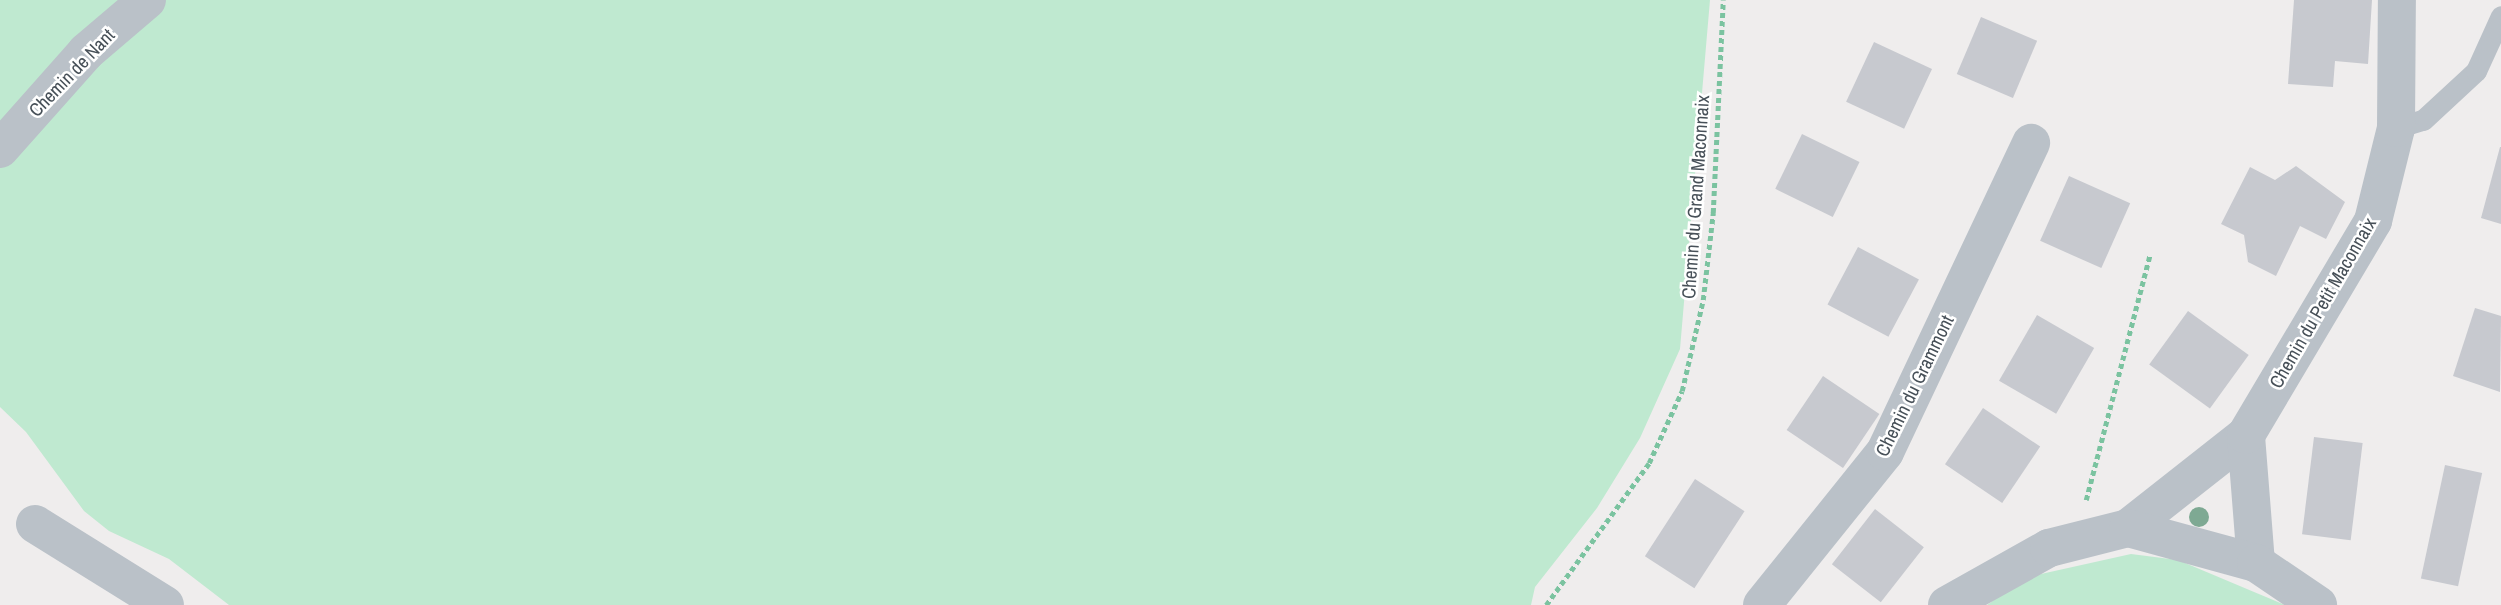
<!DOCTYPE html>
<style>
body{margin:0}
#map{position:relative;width:2501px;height:605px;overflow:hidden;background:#efeded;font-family:"Archivo Narrow",sans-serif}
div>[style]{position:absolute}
.green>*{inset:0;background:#bfe9d0}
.building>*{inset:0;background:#c7c9cf;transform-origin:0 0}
.path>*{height:4.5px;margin-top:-2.25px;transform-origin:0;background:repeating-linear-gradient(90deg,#7bc3a0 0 5px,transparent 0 8.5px)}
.lane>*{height:21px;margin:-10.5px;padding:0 10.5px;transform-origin:10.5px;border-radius:10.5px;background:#bac1c8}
.street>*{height:38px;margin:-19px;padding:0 19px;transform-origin:19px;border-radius:19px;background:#bac1c8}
.trees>*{width:20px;height:20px;margin:-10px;border-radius:50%;background:#7ea993}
span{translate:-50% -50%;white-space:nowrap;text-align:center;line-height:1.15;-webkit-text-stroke:5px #fff;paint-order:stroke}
.street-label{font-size:19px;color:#475058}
</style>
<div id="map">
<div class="green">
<i style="clip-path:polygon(0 0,1710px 0,1680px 349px,1640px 438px,1597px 508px,1535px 587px,1531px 605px,229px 605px,169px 559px,109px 531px,84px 511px,26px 432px,0 407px)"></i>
<i style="clip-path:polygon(2131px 554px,2178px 560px,2285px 605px,1987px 605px,2027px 577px)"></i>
</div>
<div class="building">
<i style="clip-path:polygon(2294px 0,2372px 0,2368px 64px,2335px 61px,2333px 87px,2288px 84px)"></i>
<i style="left:1981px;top:17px;width:61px;height:62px;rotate:23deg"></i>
<i style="left:1874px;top:42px;width:64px;height:66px;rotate:25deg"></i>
<i style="left:1802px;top:134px;width:64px;height:61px;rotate:26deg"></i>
<i style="clip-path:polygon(2500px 147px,2501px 147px,2501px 224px,2481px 218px)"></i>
<i style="clip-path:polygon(2296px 166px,2345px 202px,2326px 239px,2300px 226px,2276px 276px,2248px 262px,2244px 235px,2221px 224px,2250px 167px,2275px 180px)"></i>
<i style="left:2069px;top:176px;width:67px;height:71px;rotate:24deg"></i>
<i style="left:1858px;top:247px;width:69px;height:65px;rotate:28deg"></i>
<i style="clip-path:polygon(2475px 308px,2501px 316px,2500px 392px,2453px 376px)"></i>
<i style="left:2188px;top:311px;width:75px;height:66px;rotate:36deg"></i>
<i style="left:2037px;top:315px;width:66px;height:76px;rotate:30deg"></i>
<i style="left:1823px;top:376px;width:68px;height:65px;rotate:34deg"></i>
<i style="left:1983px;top:408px;width:69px;height:68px;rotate:34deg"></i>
<i style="left:2314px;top:437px;width:49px;height:98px;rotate:7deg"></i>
<i style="left:2445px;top:465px;width:38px;height:116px;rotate:12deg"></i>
<i style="left:1695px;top:479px;width:59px;height:92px;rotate:33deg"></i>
<i style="left:1875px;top:509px;width:62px;height:70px;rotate:38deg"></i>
</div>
<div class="path">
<i style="left:2086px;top:500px;width:254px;rotate:-75.4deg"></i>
<i style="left:1546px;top:605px;width:175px;rotate:-54deg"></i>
<i style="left:1649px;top:463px;width:79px;rotate:-65.4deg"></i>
<i style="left:1682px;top:391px;width:93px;rotate:-77deg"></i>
<i style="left:1703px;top:300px;width:88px;rotate:-83.4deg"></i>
<i style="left:1713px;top:213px;width:213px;rotate:-87.3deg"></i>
</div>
<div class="lane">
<i style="left:2396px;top:128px;width:28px;rotate:-17deg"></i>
<i style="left:2423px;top:120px;width:72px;rotate:-42.8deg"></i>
<i style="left:2476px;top:71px;width:60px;rotate:-65.6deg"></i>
</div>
<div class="street">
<i style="left:0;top:149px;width:130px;rotate:-48.4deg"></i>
<i style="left:86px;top:52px;width:80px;rotate:-40.4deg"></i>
<i style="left:35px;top:524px;width:153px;rotate:31.9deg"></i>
<i style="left:2128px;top:528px;width:150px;rotate:-38.2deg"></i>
<i style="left:2256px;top:563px;width:128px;rotate:-94.5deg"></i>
<i style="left:2246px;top:435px;width:249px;rotate:-59.3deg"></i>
<i style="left:2373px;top:221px;width:96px;rotate:-76.1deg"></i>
<i style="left:2396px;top:128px;width:128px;rotate:-89.6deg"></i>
<i style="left:1762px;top:605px;width:196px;rotate:-51.2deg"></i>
<i style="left:1885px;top:452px;width:342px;rotate:-64.7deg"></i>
<i style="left:1947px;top:605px;width:117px;rotate:-29.2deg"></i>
<i style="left:2049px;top:548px;width:81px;rotate:-14.2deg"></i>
<i style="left:2128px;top:528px;width:133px;rotate:15.3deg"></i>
<i style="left:2256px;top:563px;width:75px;rotate:34.1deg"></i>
</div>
<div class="trees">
<i style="left:2199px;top:517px"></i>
</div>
<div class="street-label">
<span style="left:72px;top:73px;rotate:-46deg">Chemin de Nant</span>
<span style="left:1696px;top:197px;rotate:-86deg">Chemin du Grand Maconnaix</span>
<span style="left:2323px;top:303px;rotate:-60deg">Chemin du Petit Maconnaix</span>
<span style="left:1915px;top:386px;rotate:-64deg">Chemin du Grammont</span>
</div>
</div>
